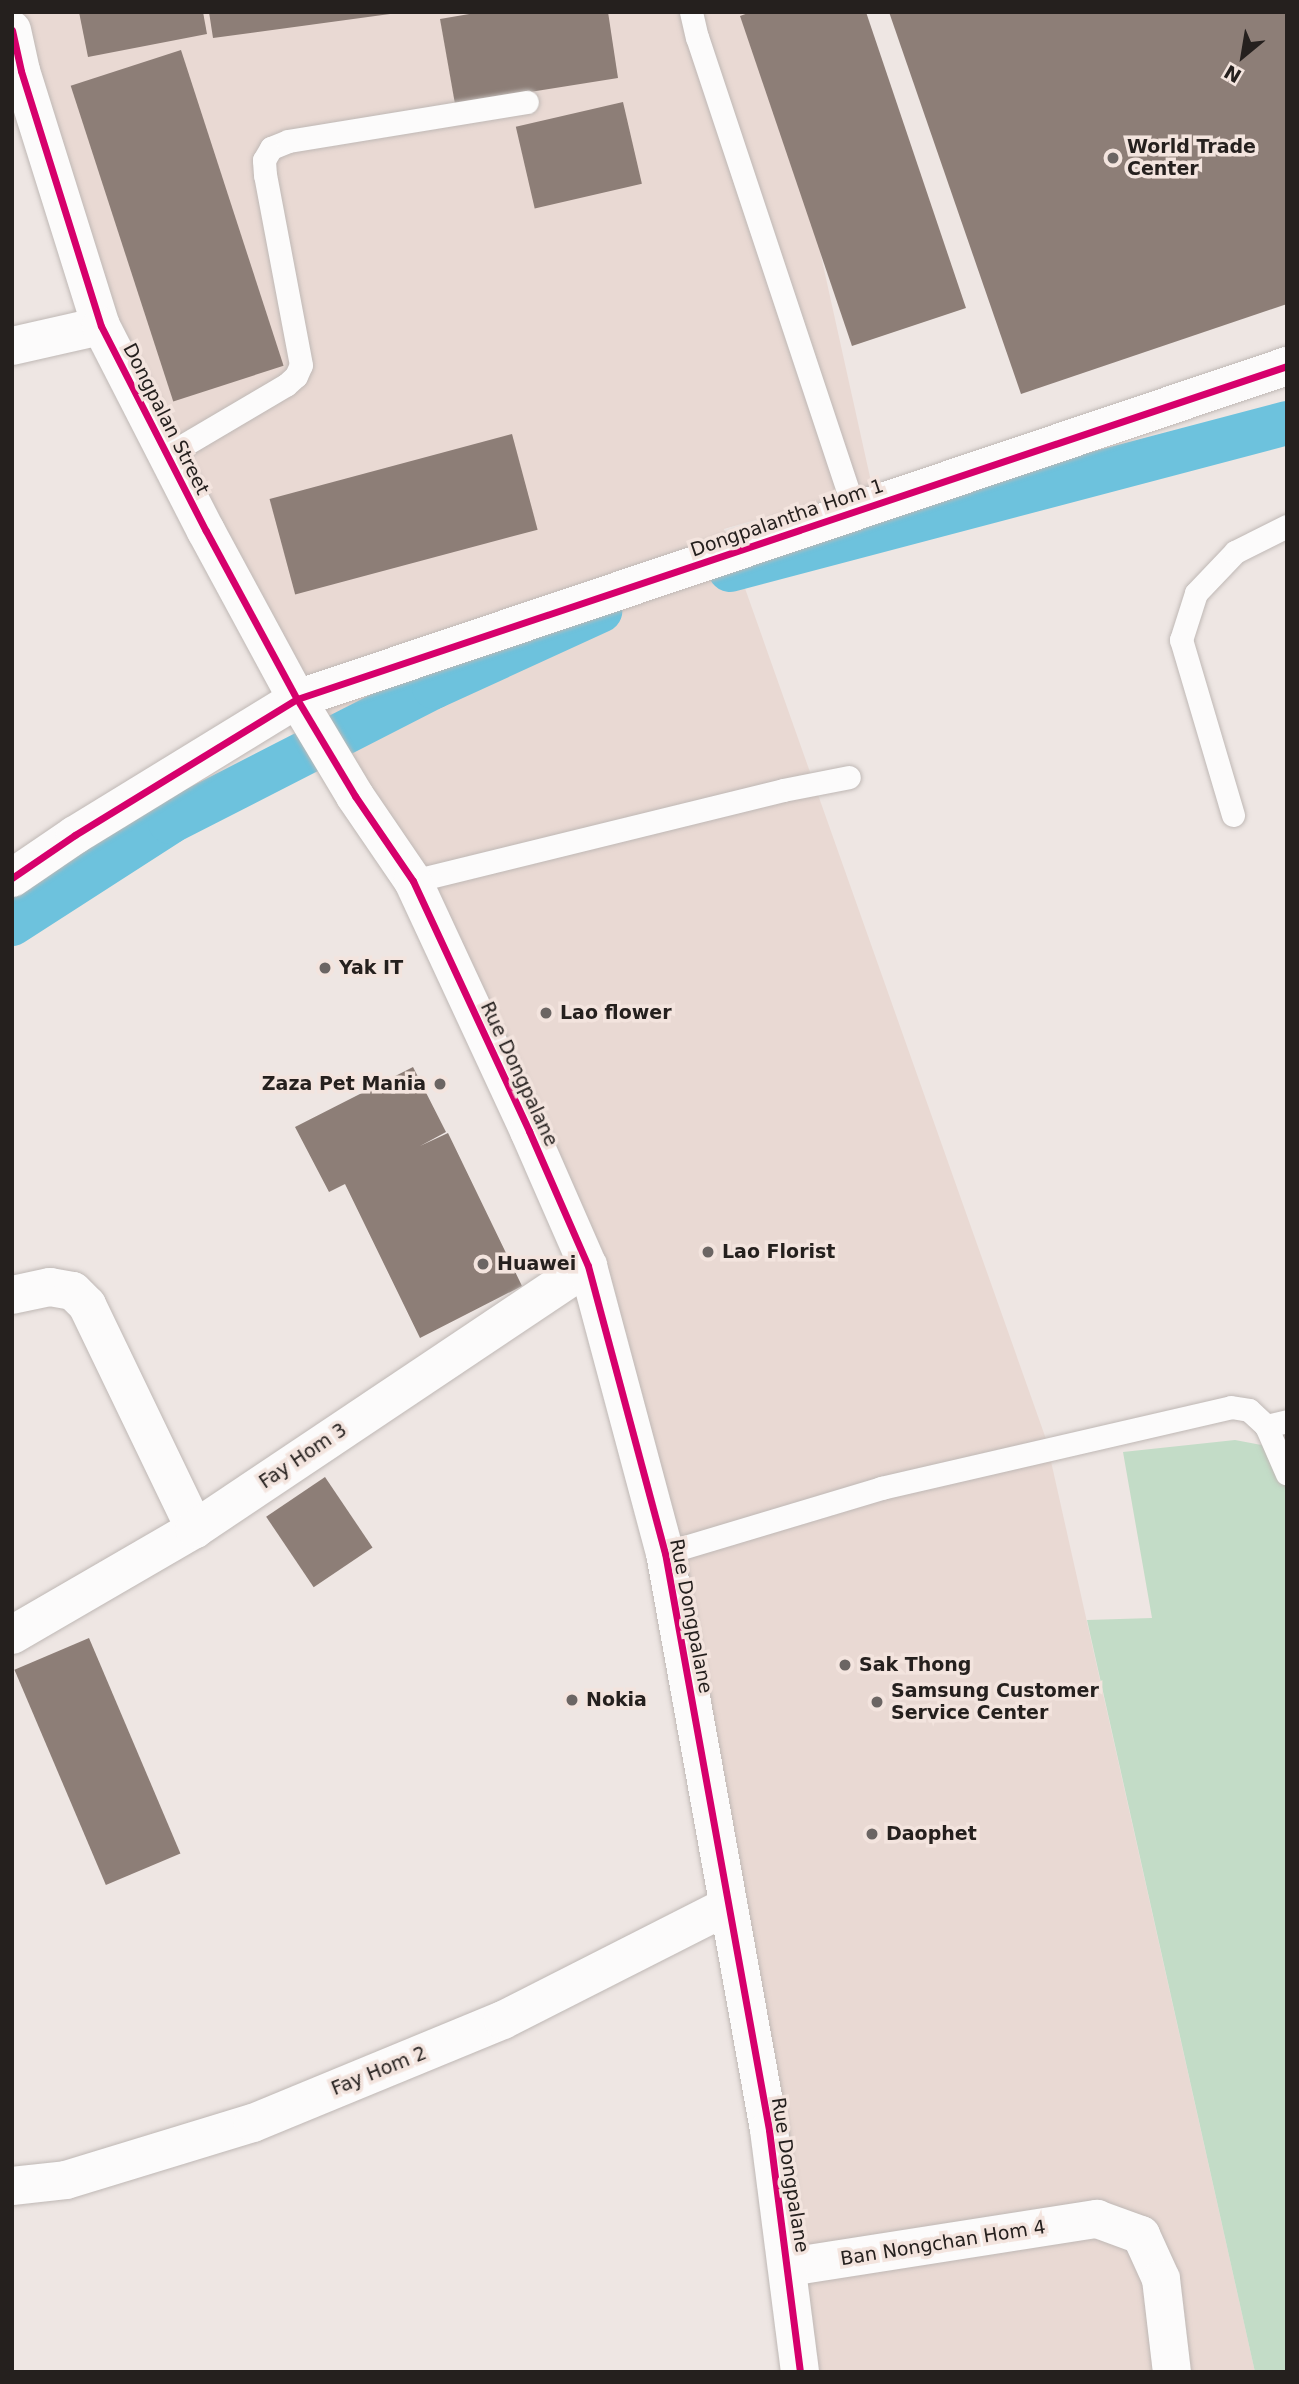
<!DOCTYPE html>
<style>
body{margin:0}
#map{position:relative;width:1299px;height:2384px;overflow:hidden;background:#eee6e3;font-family:"DejaVu Sans",sans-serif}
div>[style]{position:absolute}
.built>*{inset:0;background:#e9d9d3}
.green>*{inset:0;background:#c3dcc7}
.canal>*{height:44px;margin:-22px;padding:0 22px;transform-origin:22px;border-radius:22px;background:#6dc2dd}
.building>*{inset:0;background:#8d7e77;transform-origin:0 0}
.roads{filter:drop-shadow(0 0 2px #bfb8b5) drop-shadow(0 0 2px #bfb8b5)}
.lane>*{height:23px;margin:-11.5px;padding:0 11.5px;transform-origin:11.5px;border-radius:11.5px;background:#fcfbfb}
.street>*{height:38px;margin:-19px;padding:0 19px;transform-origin:19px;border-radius:19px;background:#fcfbfb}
.secondary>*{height:38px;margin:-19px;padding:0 19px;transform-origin:19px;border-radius:19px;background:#fcfbfb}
.cycleway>*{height:7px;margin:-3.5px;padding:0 3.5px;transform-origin:3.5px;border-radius:3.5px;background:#d6006c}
.dots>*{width:19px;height:19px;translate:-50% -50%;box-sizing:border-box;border:4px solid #f3e4de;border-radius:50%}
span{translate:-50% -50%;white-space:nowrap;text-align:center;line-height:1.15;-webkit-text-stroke:7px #f3e4de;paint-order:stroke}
.poi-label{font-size:19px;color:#25201e;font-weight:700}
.left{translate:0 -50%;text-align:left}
.right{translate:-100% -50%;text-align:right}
.street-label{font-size:19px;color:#25201e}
.frame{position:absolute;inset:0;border:14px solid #25201e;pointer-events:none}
.north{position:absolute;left:1208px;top:21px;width:70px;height:70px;-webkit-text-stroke:5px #f3e4de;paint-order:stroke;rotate:210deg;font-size:19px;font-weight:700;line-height:28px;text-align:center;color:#25201e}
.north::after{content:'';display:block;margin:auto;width:24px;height:32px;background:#25201e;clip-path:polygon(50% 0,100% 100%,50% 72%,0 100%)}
</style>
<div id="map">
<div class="built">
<i style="clip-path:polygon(12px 12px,767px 12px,872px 486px,724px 529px,1046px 1439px,1255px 2372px,801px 2372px,768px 2130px,582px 1252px,412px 881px,194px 546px)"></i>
</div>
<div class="green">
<i style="clip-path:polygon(1235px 1440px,1287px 1450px,1287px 2372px,1255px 2372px,1087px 1620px,1152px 1618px,1123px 1452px)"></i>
</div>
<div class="canal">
<i style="left:730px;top:570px;width:576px;rotate:-14.78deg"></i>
<i style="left:12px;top:924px;width:188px;rotate:-32.8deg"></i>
<i style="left:170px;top:822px;width:297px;rotate:-27.1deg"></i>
<i style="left:434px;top:687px;width:183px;rotate:-24.6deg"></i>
</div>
<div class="building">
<i style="clip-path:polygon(79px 12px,203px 12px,207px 34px,88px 57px)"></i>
<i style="clip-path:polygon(209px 12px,390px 12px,390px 14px,213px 38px)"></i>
<i style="clip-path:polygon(481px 12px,608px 12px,618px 78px,455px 104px,440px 19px)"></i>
<i style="clip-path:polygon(751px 12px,866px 12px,966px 308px,852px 346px,740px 16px)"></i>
<i style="clip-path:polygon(889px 12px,1287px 12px,1287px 304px,1021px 394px)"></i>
<i style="left:181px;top:50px;width:332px;height:116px;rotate:72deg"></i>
<i style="left:623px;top:102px;width:84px;height:110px;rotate:77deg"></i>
<i style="left:512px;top:434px;width:99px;height:251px;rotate:75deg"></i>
<i style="clip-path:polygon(413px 1067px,446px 1132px,420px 1146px,448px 1133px,522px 1286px,420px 1338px,345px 1184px,329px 1192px,295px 1127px)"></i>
<i style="left:325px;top:1477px;width:85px;height:71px;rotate:56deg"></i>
<i style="left:89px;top:1638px;width:234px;height:81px;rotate:67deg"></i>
</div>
<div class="roads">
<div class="lane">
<i style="left:691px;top:12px;width:26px;rotate:77deg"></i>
<i style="left:697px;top:37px;width:500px;rotate:71.6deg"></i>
<i style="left:167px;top:455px;width:138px;rotate:-30.5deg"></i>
<i style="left:286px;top:385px;width:13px;rotate:-42deg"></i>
<i style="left:296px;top:376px;width:12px;rotate:-66deg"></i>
<i style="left:301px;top:365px;width:193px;rotate:-100.7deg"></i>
<i style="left:265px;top:175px;width:15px;rotate:-94deg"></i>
<i style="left:264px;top:160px;width:14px;rotate:-60deg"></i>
<i style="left:271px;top:148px;width:18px;rotate:-22deg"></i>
<i style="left:288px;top:141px;width:242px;rotate:-9.3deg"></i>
<i style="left:1233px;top:815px;width:183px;rotate:-106.5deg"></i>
<i style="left:1181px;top:640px;width:49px;rotate:-72.3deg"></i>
<i style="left:1196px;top:593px;width:57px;rotate:-46.4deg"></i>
<i style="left:1235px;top:552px;width:58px;rotate:-26.6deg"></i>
<i style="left:413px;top:881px;width:381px;rotate:-13.8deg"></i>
<i style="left:783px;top:790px;width:67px;rotate:-11.1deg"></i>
<i style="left:1266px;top:1426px;width:22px;rotate:-13deg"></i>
<i style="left:665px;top:1553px;width:226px;rotate:-16.7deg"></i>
<i style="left:881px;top:1488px;width:359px;rotate:-13deg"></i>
<i style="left:1231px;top:1407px;width:18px;rotate:9deg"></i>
<i style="left:1249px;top:1410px;width:23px;rotate:43deg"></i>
<i style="left:1266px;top:1426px;width:52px;rotate:66.4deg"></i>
</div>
<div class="street">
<i style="left:12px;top:346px;width:91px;rotate:-12.7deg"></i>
<i style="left:12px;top:878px;width:76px;rotate:-34.3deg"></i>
<i style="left:75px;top:835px;width:260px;rotate:-31.5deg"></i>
<i style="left:297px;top:699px;width:1045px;rotate:-18.59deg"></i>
<i style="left:12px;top:1295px;width:39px;rotate:-12deg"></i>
<i style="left:50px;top:1287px;width:23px;rotate:10deg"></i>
<i style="left:73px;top:1291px;width:20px;rotate:45deg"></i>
<i style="left:87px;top:1305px;width:249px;rotate:64.3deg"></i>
<i style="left:12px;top:1635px;width:211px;rotate:-30.1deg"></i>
<i style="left:195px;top:1529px;width:473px;rotate:-33.8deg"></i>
<i style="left:12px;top:2186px;width:54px;rotate:-6.3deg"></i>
<i style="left:66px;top:2180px;width:195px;rotate:-17deg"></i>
<i style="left:253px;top:2123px;width:270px;rotate:-22.4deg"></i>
<i style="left:503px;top:2020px;width:252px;rotate:-26.9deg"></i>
<i style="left:789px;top:2267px;width:312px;rotate:-8.9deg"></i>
<i style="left:1097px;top:2219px;width:47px;rotate:20deg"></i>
<i style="left:1141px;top:2235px;width:48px;rotate:65.6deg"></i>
<i style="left:1161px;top:2279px;width:94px;rotate:83.3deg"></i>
</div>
<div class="secondary">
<i style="left:12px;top:30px;width:42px;rotate:77.6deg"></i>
<i style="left:21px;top:71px;width:267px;rotate:72.6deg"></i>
<i style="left:101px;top:326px;width:230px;rotate:62.9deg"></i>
<i style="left:206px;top:531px;width:191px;rotate:61.6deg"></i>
<i style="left:297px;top:699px;width:113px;rotate:59.1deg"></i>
<i style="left:355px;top:796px;width:103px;rotate:55.7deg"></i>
<i style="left:413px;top:881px;width:276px;rotate:65.1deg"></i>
<i style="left:529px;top:1131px;width:147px;rotate:66.4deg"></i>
<i style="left:588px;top:1266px;width:297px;rotate:75deg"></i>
<i style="left:665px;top:1553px;width:586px;rotate:79.78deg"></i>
<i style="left:769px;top:2130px;width:244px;rotate:82.7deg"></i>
</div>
</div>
<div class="cycleway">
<i style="left:12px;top:30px;width:42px;rotate:77.6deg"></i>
<i style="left:21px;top:71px;width:267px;rotate:72.6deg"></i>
<i style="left:101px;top:326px;width:230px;rotate:62.9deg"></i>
<i style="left:206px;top:531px;width:191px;rotate:61.6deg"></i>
<i style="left:297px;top:699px;width:113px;rotate:59.1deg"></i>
<i style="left:355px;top:796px;width:103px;rotate:55.7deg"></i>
<i style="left:413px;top:881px;width:276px;rotate:65.1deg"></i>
<i style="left:529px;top:1131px;width:147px;rotate:66.4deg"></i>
<i style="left:588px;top:1266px;width:297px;rotate:75deg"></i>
<i style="left:665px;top:1553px;width:586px;rotate:79.78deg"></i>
<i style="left:769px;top:2130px;width:244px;rotate:82.7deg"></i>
<i style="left:12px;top:878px;width:76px;rotate:-34.3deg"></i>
<i style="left:75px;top:835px;width:260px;rotate:-31.5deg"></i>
<i style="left:297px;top:699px;width:1045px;rotate:-18.59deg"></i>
</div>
<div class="dots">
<i style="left:1113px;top:158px;background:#6b6563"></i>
<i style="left:325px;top:968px;background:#6b6563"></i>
<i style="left:546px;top:1013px;background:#6b6563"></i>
<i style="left:440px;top:1084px;background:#6b6563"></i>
<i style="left:708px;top:1252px;background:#6b6563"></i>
<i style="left:483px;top:1264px;background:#6b6563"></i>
<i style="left:845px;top:1665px;background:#6b6563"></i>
<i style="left:572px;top:1700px;background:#6b6563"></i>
<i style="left:877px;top:1702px;background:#6b6563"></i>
<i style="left:872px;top:1834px;background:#6b6563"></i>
</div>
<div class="poi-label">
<span class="left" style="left:1127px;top:158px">World Trade<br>Center</span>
<span class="left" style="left:339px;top:968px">Yak IT</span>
<span class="left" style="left:560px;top:1013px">Lao flower</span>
<span class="right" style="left:426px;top:1084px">Zaza Pet Mania</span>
<span class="left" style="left:722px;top:1252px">Lao Florist</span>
<span class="left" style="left:497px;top:1264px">Huawei</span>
<span class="left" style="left:859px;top:1665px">Sak Thong</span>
<span class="left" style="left:891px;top:1702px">Samsung Customer<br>Service Center</span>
<span class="left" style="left:586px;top:1700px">Nokia</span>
<span class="left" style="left:886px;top:1834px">Daophet</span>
</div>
<div class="street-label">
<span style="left:166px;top:419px;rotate:63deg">Dongpalan Street</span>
<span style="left:787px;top:518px;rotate:-19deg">Dongpalantha Hom 1</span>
<span style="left:519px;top:1074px;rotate:65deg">Rue Dongpalane</span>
<span style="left:303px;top:1456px;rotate:-34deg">Fay Hom 3</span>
<span style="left:691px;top:1616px;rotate:79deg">Rue Dongpalane</span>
<span style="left:379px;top:2071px;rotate:-22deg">Fay Hom 2</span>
<span style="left:790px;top:2175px;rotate:81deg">Rue Dongpalane</span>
<span style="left:943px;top:2243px;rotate:-9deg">Ban Nongchan Hom 4</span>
</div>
<div class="frame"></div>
<div class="north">N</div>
</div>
